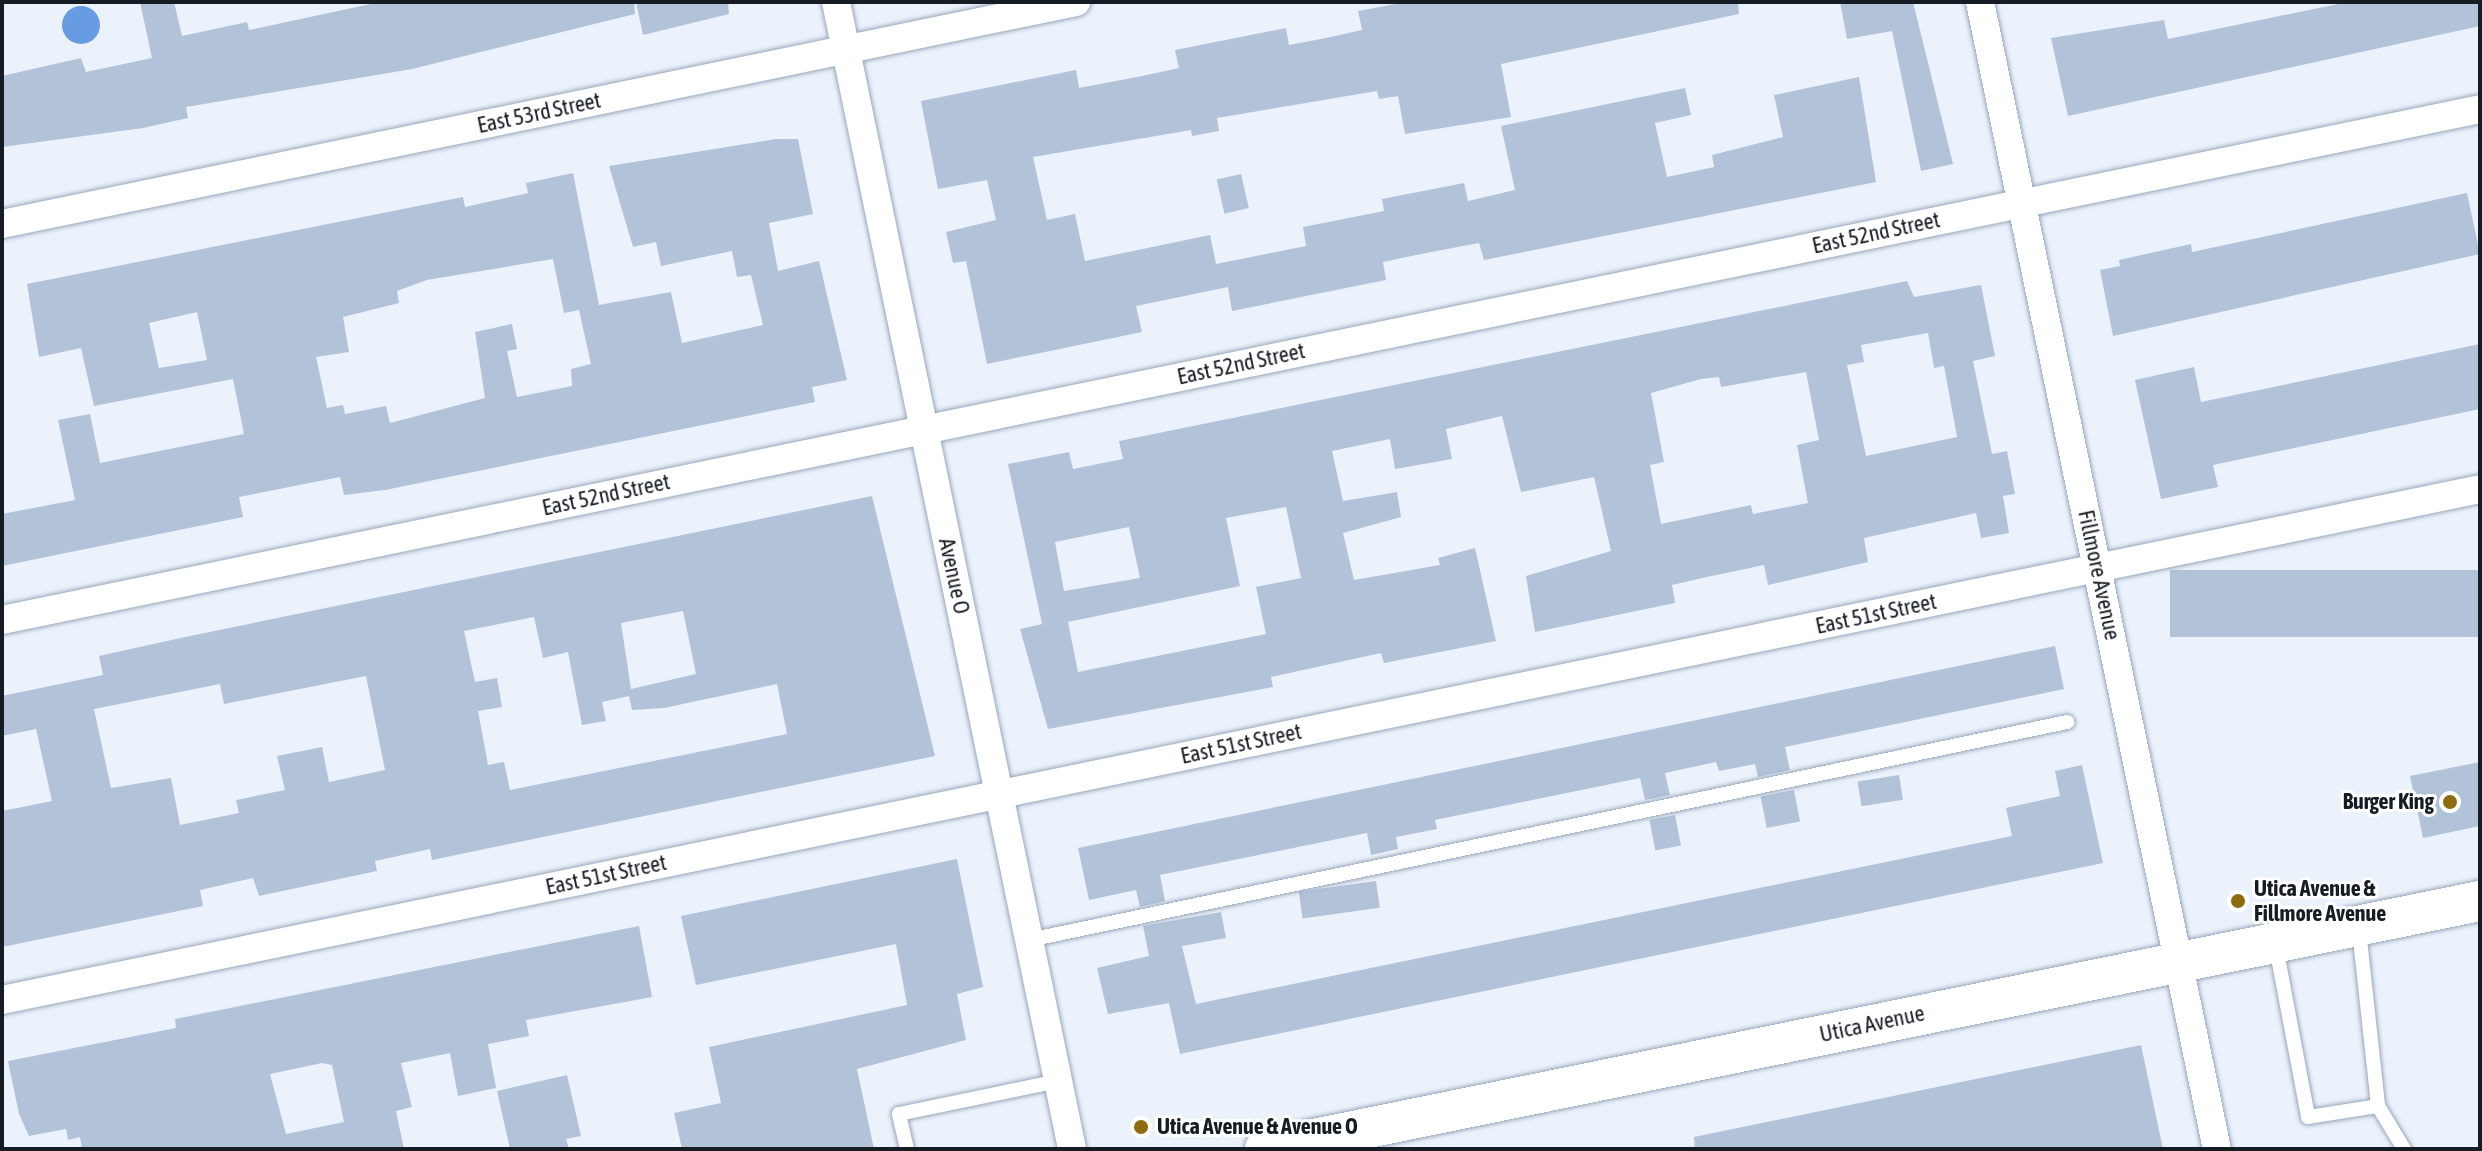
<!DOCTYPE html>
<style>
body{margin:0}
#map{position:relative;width:2482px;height:1151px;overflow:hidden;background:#ecf2fc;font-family:"Asap Condensed",sans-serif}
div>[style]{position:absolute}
.water>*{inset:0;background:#679be2}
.round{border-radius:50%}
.building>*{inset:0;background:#b2c2d8;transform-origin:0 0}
.roads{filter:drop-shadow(0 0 2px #97a7bc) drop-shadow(0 0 2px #97a7bc)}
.lane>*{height:14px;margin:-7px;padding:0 7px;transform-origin:7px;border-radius:7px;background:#fff}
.street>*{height:28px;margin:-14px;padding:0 14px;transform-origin:14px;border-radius:14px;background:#fff}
.secondary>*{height:40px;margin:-20px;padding:0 20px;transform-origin:20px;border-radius:20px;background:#fff}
.dots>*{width:22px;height:22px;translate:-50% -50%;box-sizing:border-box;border:4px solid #fff;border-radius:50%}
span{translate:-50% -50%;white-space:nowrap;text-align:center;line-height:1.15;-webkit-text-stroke:6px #fff;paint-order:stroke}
.street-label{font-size:22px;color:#161c23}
.poi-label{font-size:22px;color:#161c23;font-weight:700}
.right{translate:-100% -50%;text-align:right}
.left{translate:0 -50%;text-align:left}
.frame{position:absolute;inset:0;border:4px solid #161c23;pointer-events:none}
</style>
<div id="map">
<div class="water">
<i class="round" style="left:62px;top:6px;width:38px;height:38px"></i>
</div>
<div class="building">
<i style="clip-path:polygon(140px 2px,174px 2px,182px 36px,247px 22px,249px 30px,380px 2px,634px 2px,635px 14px,412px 69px,186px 107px,188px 118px,143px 128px,2px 147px,2px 76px,81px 58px,86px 72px,152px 58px)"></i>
<i style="clip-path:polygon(636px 2px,728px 2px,729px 14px,643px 35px)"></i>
<i style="clip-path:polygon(1406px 2px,1738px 2px,1739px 14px,1501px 64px,1511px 117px,1405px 134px,1398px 96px,1379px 99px,1377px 91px,1217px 118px,1219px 131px,1192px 136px,1191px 130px,1033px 157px,1047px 220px,1075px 214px,1085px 261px,1210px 235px,1216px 264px,1306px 246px,1303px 227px,1384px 211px,1382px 199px,1464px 183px,1468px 201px,1515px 190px,1501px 126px,1685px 88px,1691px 115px,1655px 123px,1667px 177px,1714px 167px,1712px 155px,1783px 137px,1774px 95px,1859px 77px,1876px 182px,1484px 260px,1479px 243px,1421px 254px,1383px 262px,1386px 280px,1232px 311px,1228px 287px,1136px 306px,1142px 332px,987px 364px,966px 261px,953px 263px,946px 232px,996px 220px,987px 180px,938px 189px,921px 101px,1076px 70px,1079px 88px,1142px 76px,1179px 68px,1175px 50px,1286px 28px,1289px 45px,1326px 38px,1362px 30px,1358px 11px)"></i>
<i style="clip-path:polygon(1840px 2px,1913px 2px,1953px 164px,1921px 171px,1892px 31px,1847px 39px)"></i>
<i style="clip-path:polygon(2348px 2px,2480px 2px,2480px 26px,2068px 116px,2051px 38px,2164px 20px,2168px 39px)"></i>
<i style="clip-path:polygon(evenodd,776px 139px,798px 139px,813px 214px,769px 223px,778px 271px,819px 261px,847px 380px,812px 387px,815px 402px,385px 490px,344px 495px,340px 477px,239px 497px,243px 517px,2px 566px,2px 514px,75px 500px,58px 420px,90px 414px,100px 463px,244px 434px,233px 379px,94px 406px,81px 348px,39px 357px,27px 284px,463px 197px,465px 207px,528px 193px,526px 183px,573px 173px,599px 305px,671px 292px,682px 343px,763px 325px,751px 275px,737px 277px,732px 251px,661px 266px,656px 242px,633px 247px,609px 166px,776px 139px,553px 259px,564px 313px,579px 310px,591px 364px,571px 369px,572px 386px,517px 397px,507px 351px,517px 349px,512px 324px,475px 332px,485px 398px,390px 423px,386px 406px,345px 414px,343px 405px,327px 408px,316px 357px,349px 352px,343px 317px,399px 303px,397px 291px,427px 280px,553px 259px,776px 139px,197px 312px,207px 360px,159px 368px,149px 323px,197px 312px)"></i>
<i style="left:1241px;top:174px;width:35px;height:25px;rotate:77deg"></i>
<i style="clip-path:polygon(2467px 193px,2480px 254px,2113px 336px,2100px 270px,2120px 266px,2119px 260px,2191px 244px,2192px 252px)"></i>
<i style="clip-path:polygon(evenodd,1907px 281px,1914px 297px,1981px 285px,1995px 356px,1973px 361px,1992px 454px,2007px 451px,2015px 494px,2003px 496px,2009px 533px,1981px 538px,1976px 513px,1864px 538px,1868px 562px,1768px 585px,1764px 565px,1707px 577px,1672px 585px,1675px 603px,1535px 632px,1526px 576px,1611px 551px,1594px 477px,1521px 492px,1502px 416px,1446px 429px,1452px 459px,1395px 469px,1390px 439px,1332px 451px,1343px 501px,1397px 492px,1401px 517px,1343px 533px,1354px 580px,1440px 565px,1438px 558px,1475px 548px,1496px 641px,1384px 663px,1381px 653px,1271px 677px,1273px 687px,1048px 729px,1020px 629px,1042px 624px,1008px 464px,1069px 452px,1073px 469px,1123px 459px,1119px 441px,1907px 281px,1928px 333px,1934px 368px,1944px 366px,1957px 437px,1866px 456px,1847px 365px,1864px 362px,1861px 345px,1928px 333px,1907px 281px,1806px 372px,1819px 440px,1797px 445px,1808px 503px,1753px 514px,1751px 505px,1661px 524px,1650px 465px,1664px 462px,1651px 393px,1701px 379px,1719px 377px,1721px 387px,1806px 372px,1907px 281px,1286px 507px,1301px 578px,1256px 587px,1266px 634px,1078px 672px,1068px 622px,1240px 586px,1226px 518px,1286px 507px,1907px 281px,1129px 527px,1140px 578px,1064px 591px,1055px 542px,1129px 527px)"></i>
<i style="clip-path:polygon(2480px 344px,2480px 409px,2213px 465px,2218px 487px,2161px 499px,2135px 380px,2194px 367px,2201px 402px)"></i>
<i style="clip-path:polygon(evenodd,872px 496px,935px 756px,432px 860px,430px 849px,375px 861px,377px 871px,259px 896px,253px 878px,200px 890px,203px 906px,2px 947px,2px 811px,52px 801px,36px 729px,2px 736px,2px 696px,103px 675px,99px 656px,185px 637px,872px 496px,683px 611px,696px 674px,631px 689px,621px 623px,683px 611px,872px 496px,534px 617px,543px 658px,568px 652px,582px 725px,606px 721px,602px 702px,629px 696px,632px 710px,664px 708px,777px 684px,787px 734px,510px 790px,504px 762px,488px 765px,478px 711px,502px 707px,497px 678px,475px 682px,464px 631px,534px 617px,872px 496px,366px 676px,385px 770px,329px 782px,322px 747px,277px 756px,285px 790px,236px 800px,239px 813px,180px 825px,171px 778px,111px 788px,94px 709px,220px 684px,224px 704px,366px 676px)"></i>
<i style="left:2480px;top:570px;width:67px;height:310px;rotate:90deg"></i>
<i style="clip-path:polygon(2055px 646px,2064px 689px,1785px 747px,1790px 770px,1758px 777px,1755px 764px,1719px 771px,1716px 762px,1665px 773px,1670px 795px,1645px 800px,1640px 778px,1435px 820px,1437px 829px,1396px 837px,1398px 849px,1371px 855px,1367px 833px,1160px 875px,1165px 901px,1140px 907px,1136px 890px,1089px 900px,1078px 848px)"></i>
<i style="clip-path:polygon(2480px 762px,2480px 826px,2423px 838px,2410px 776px)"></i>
<i style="clip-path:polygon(2082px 765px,2103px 863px,1180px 1054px,1169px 1003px,1108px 1014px,1097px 968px,1149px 956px,1143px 926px,1221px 912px,1226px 938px,1182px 946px,1196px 1004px,2012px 836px,2006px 808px,2060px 796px,2055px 771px)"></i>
<i style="left:1899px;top:775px;width:25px;height:42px;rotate:81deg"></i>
<i style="left:1794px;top:790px;width:32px;height:34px;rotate:79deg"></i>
<i style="left:1675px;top:815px;width:31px;height:26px;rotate:79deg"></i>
<i style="clip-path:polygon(957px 859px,983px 987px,957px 994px,966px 1040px,857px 1069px,874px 1149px,682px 1149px,674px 1113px,721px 1103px,709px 1047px,907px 1005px,896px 944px,696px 985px,681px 916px)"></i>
<i style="left:1376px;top:881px;width:27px;height:78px;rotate:82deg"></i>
<i style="clip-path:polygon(evenodd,639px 926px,652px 997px,526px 1020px,529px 1036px,488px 1044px,496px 1088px,458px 1096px,450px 1053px,401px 1063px,412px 1107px,396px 1111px,404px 1149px,82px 1149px,80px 1137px,68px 1140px,66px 1129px,29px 1136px,19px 1114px,8px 1061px,176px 1028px,175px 1019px,639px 926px,322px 1063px,332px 1065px,344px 1122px,286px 1134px,270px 1074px,322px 1063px)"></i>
<i style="clip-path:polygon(2141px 1045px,2163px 1149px,1695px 1149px,1694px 1137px)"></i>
<i style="clip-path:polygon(567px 1075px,581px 1136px,566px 1139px,569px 1149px,510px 1149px,497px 1091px)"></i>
</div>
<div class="roads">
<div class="lane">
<i style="left:2359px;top:930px;width:177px;rotate:83.8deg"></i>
<i style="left:2378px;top:1106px;width:50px;rotate:58.8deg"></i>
<i style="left:1029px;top:940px;width:1061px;rotate:-11.86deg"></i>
<i style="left:2276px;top:947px;width:173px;rotate:79.3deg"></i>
<i style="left:2308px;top:1117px;width:71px;rotate:-8.9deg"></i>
<i style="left:907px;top:1149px;width:36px;rotate:-103deg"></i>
<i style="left:899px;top:1114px;width:162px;rotate:-11.7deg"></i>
</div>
<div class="street">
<i style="left:836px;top:2px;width:1171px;rotate:78.37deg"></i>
<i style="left:1980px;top:2px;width:1171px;rotate:78.33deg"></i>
<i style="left:2px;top:224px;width:1097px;rotate:-11.68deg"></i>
<i style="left:2px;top:620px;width:2530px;rotate:-11.65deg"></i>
<i style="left:2px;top:1000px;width:2530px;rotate:-11.65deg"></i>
</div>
<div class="secondary">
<i style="left:1265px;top:1149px;width:1240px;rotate:-11.54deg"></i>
</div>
</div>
<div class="dots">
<i style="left:2450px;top:802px;background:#8f6b0f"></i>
<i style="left:2238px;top:901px;background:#8f6b0f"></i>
<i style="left:1141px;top:1127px;background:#8f6b0f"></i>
</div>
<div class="street-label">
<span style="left:539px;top:113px;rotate:-12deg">East 53rd Street</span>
<span style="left:1876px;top:233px;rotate:-12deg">East 52nd Street</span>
<span style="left:1241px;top:364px;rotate:-12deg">East 52nd Street</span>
<span style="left:606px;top:495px;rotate:-12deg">East 52nd Street</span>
<span style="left:2099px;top:575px;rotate:78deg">Fillmore Avenue</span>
<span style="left:954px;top:576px;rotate:78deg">Avenue O</span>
<span style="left:1876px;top:614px;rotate:-12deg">East 51st Street</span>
<span style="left:1241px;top:744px;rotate:-12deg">East 51st Street</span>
<span style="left:606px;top:875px;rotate:-12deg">East 51st Street</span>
<span style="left:1872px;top:1024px;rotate:-12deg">Utica Avenue</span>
</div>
<div class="poi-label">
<span class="right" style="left:2434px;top:802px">Burger King</span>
<span class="left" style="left:2254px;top:901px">Utica Avenue &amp;<br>Fillmore Avenue</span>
<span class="left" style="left:1157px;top:1127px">Utica Avenue &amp; Avenue O</span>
</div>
<div class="frame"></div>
</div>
